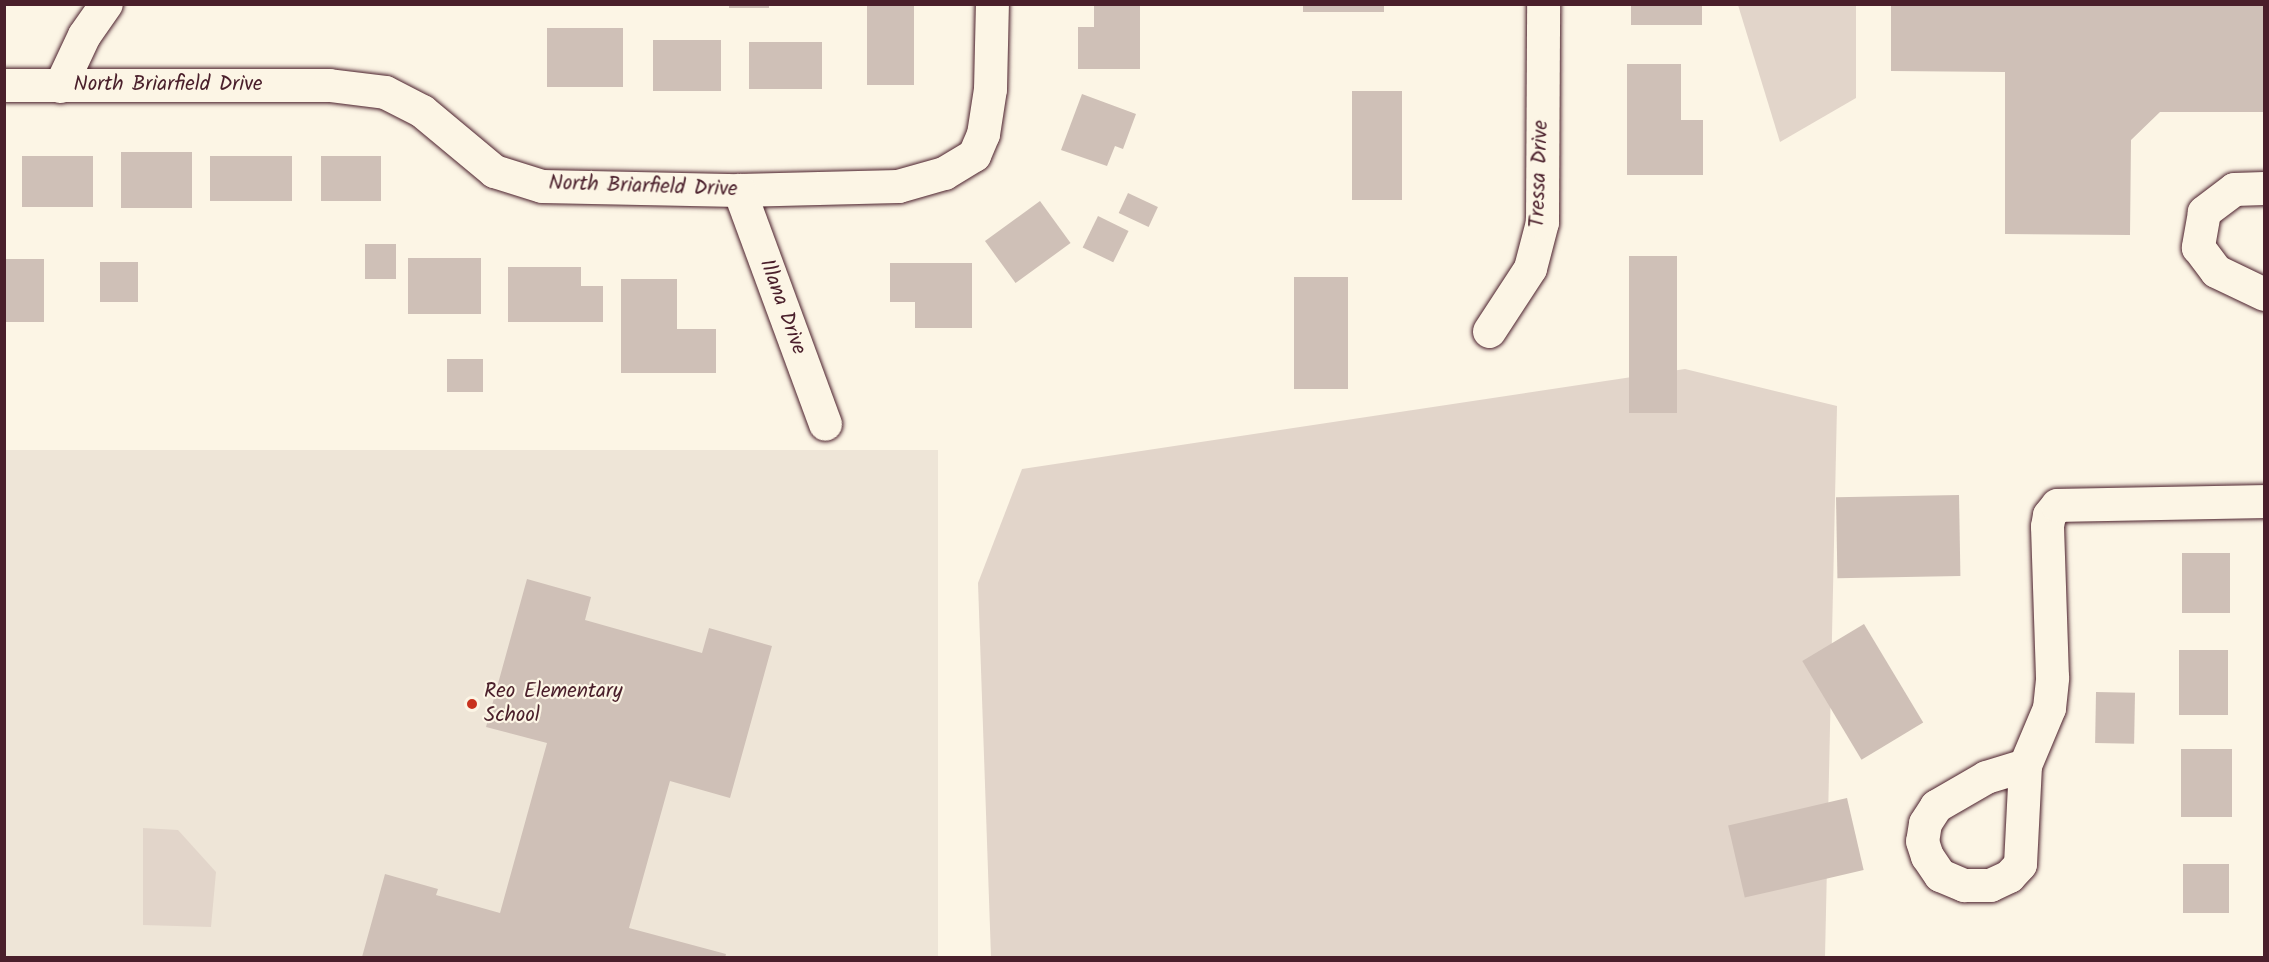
<!DOCTYPE html>
<style>
body{margin:0}
#map{position:relative;width:2269px;height:962px;overflow:hidden;background:#fcf5e5;font-family:Kalam,sans-serif}
div>[style]{position:absolute}
.built>*{inset:0;background:#eee5d7;transform-origin:0 0}
.green>*{inset:0;background:#e2d5ca}
.building>*{inset:0;background:#cfc0b7;transform-origin:0 0}
.roads{filter:drop-shadow(0 0 2px #4a1f2b) drop-shadow(0 0 2px #4a1f2b)}
.minor>*{height:33px;margin:-16.5px;padding:0 16.5px;transform-origin:16.5px;border-radius:16.5px;background:#fcf5e5}
.dots>*{width:16px;height:16px;translate:-50% -50%;box-sizing:border-box;border:3px solid #fcf5e5;border-radius:50%}
span{translate:-50% -50%;white-space:nowrap;text-align:center;line-height:1.15;-webkit-text-stroke:4.5px #fcf5e5;paint-order:stroke}
.street-label{font-size:21px;color:#4a1f2b}
.poi-label{font-size:21px;color:#4a1f2b}
.left{translate:0 -50%;text-align:left}
.frame{position:absolute;inset:0;border:6px solid #4a1f2b;pointer-events:none}
</style>
<div id="map">
<div class="built">
<i style="left:5px;top:450px;width:933px;height:508px"></i>
</div>
<div class="green">
<i style="clip-path:polygon(1738px 5px,1856px 5px,1856px 98px,1780px 142px)"></i>
<i style="clip-path:polygon(1685px 369px,1837px 406px,1825px 957px,991px 957px,978px 583px,1022px 469px)"></i>
<i style="clip-path:polygon(143px 828px,178px 830px,216px 872px,211px 927px,143px 925px)"></i>
</div>
<div class="building">
<i style="left:867px;top:4px;width:47px;height:81px"></i>
<i style="clip-path:polygon(1094px 4px,1140px 4px,1140px 69px,1078px 69px,1078px 27px,1094px 27px)"></i>
<i style="left:1303px;top:4px;width:81px;height:8px"></i>
<i style="left:1631px;top:4px;width:71px;height:21px"></i>
<i style="clip-path:polygon(1891px 4px,2264px 4px,2264px 112px,2160px 112px,2131px 140px,2130px 235px,2005px 234px,2005px 72px,1891px 71px)"></i>
<i style="left:729px;top:5px;width:40px;height:3px"></i>
<i style="left:547px;top:28px;width:76px;height:59px"></i>
<i style="left:653px;top:40px;width:68px;height:51px"></i>
<i style="left:749px;top:42px;width:73px;height:47px"></i>
<i style="clip-path:polygon(1627px 64px,1681px 64px,1681px 120px,1703px 120px,1703px 175px,1627px 175px)"></i>
<i style="left:1352px;top:91px;width:50px;height:109px"></i>
<i style="clip-path:polygon(1082px 94px,1136px 114px,1123px 149px,1115px 146px,1107px 166px,1061px 150px)"></i>
<i style="left:121px;top:152px;width:71px;height:56px"></i>
<i style="left:22px;top:156px;width:71px;height:51px"></i>
<i style="left:210px;top:156px;width:82px;height:45px"></i>
<i style="left:321px;top:156px;width:60px;height:45px"></i>
<i style="left:1128px;top:193px;width:33px;height:22px;rotate:25deg"></i>
<i style="left:1040px;top:201px;width:52px;height:68px;rotate:54deg"></i>
<i style="left:1098px;top:216px;width:34px;height:35px;rotate:26deg"></i>
<i style="left:365px;top:244px;width:31px;height:35px"></i>
<i style="left:1629px;top:256px;width:48px;height:157px"></i>
<i style="left:408px;top:258px;width:73px;height:56px"></i>
<i style="left:4px;top:259px;width:40px;height:63px"></i>
<i style="left:100px;top:262px;width:38px;height:40px"></i>
<i style="clip-path:polygon(890px 263px,972px 263px,972px 328px,915px 328px,915px 302px,890px 302px)"></i>
<i style="clip-path:polygon(508px 267px,581px 267px,581px 286px,603px 286px,603px 322px,508px 322px)"></i>
<i style="left:1348px;top:277px;width:112px;height:54px;rotate:90deg"></i>
<i style="clip-path:polygon(621px 279px,677px 279px,677px 329px,716px 329px,716px 373px,621px 373px)"></i>
<i style="left:447px;top:359px;width:36px;height:33px"></i>
<i style="left:1959px;top:495px;width:81px;height:123px;rotate:89deg"></i>
<i style="left:2182px;top:553px;width:48px;height:60px"></i>
<i style="clip-path:polygon(527px 579px,591px 597px,585px 620px,702px 653px,709px 628px,772px 646px,730px 798px,670px 781px,629px 928px,726px 954px,725px 958px,362px 957px,385px 874px,438px 889px,436px 895px,500px 913px,547px 743px,486px 727px)"></i>
<i style="left:1864px;top:624px;width:115px;height:72px;rotate:59deg"></i>
<i style="left:2179px;top:650px;width:49px;height:65px"></i>
<i style="left:2096px;top:692px;width:39px;height:51px;rotate:1deg"></i>
<i style="left:2181px;top:749px;width:51px;height:68px"></i>
<i style="left:1847px;top:798px;width:74px;height:122px;rotate:77deg"></i>
<i style="left:2183px;top:864px;width:46px;height:49px"></i>
</div>
<div class="roads">
<div class="minor">
<i style="left:4px;top:85px;width:325px"></i>
<i style="left:329px;top:85px;width:56px;rotate:7.1deg"></i>
<i style="left:385px;top:92px;width:42px;rotate:27.2deg"></i>
<i style="left:422px;top:111px;width:94px;rotate:39.8deg"></i>
<i style="left:494px;top:171px;width:50px;rotate:17.4deg"></i>
<i style="left:542px;top:186px;width:197px;rotate:1.2deg"></i>
<i style="left:739px;top:190px;width:159px;rotate:-1.4deg"></i>
<i style="left:898px;top:186px;width:48px;rotate:-15.8deg"></i>
<i style="left:944px;top:173px;width:35px;rotate:-31deg"></i>
<i style="left:974px;top:155px;width:23px;rotate:-67deg"></i>
<i style="left:983px;top:134px;width:46px;rotate:-81.2deg"></i>
<i style="left:990px;top:89px;width:85px;rotate:-88.7deg"></i>
<i style="left:60px;top:86px;width:56px;rotate:-64.8deg"></i>
<i style="left:84px;top:35px;width:38px;rotate:-55deg"></i>
<i style="left:2264px;top:188px;width:30px;rotate:178deg"></i>
<i style="left:2234px;top:189px;width:38px;rotate:143deg"></i>
<i style="left:2204px;top:212px;width:36px;rotate:100deg"></i>
<i style="left:2198px;top:247px;width:30px;rotate:53deg"></i>
<i style="left:2216px;top:271px;width:53px;rotate:25.6deg"></i>
<i style="left:739px;top:190px;width:249px;rotate:69.8deg"></i>
<i style="left:1489px;top:331px;width:75px;rotate:-56.9deg"></i>
<i style="left:1530px;top:268px;width:48px;rotate:-75.4deg"></i>
<i style="left:1542px;top:222px;width:218px;rotate:-89.7deg"></i>
<i style="left:2025px;top:765px;width:41px;rotate:162.9deg"></i>
<i style="left:1986px;top:777px;width:58px;rotate:149.9deg"></i>
<i style="left:1936px;top:806px;width:20px;rotate:123deg"></i>
<i style="left:1925px;top:823px;width:18px;rotate:99deg"></i>
<i style="left:1922px;top:841px;width:16px;rotate:72deg"></i>
<i style="left:1927px;top:856px;width:23px;rotate:56deg"></i>
<i style="left:1940px;top:875px;width:26px;rotate:23deg"></i>
<i style="left:1964px;top:885px;width:26px"></i>
<i style="left:1990px;top:885px;width:21px;rotate:-25deg"></i>
<i style="left:2009px;top:876px;width:16px;rotate:-47deg"></i>
<i style="left:2020px;top:864px;width:99px;rotate:-87.1deg"></i>
<i style="left:2025px;top:765px;width:62px;rotate:-67.2deg"></i>
<i style="left:2049px;top:708px;width:31px;rotate:-84deg"></i>
<i style="left:2052px;top:677px;width:151px;rotate:-91.9deg"></i>
<i style="left:2047px;top:526px;width:11px;rotate:-80deg"></i>
<i style="left:2049px;top:515px;width:13px;rotate:-51deg"></i>
<i style="left:2057px;top:505px;width:207px;rotate:-1.1deg"></i>
</div>
</div>
<div class="dots">
<i style="left:472px;top:704px;background:#c8321e"></i>
</div>
<div class="street-label">
<span style="left:168px;top:85px">North Briarfield Drive</span>
<span style="left:1540px;top:174px;rotate:-88deg">Tressa Drive</span>
<span style="left:643px;top:187px;rotate:2deg">North Briarfield Drive</span>
<span style="left:782px;top:307px;rotate:70deg">Illana Drive</span>
</div>
<div class="poi-label">
<span class="left" style="left:484px;top:704px">Reo Elementary<br>School</span>
</div>
<div class="frame"></div>
</div>
